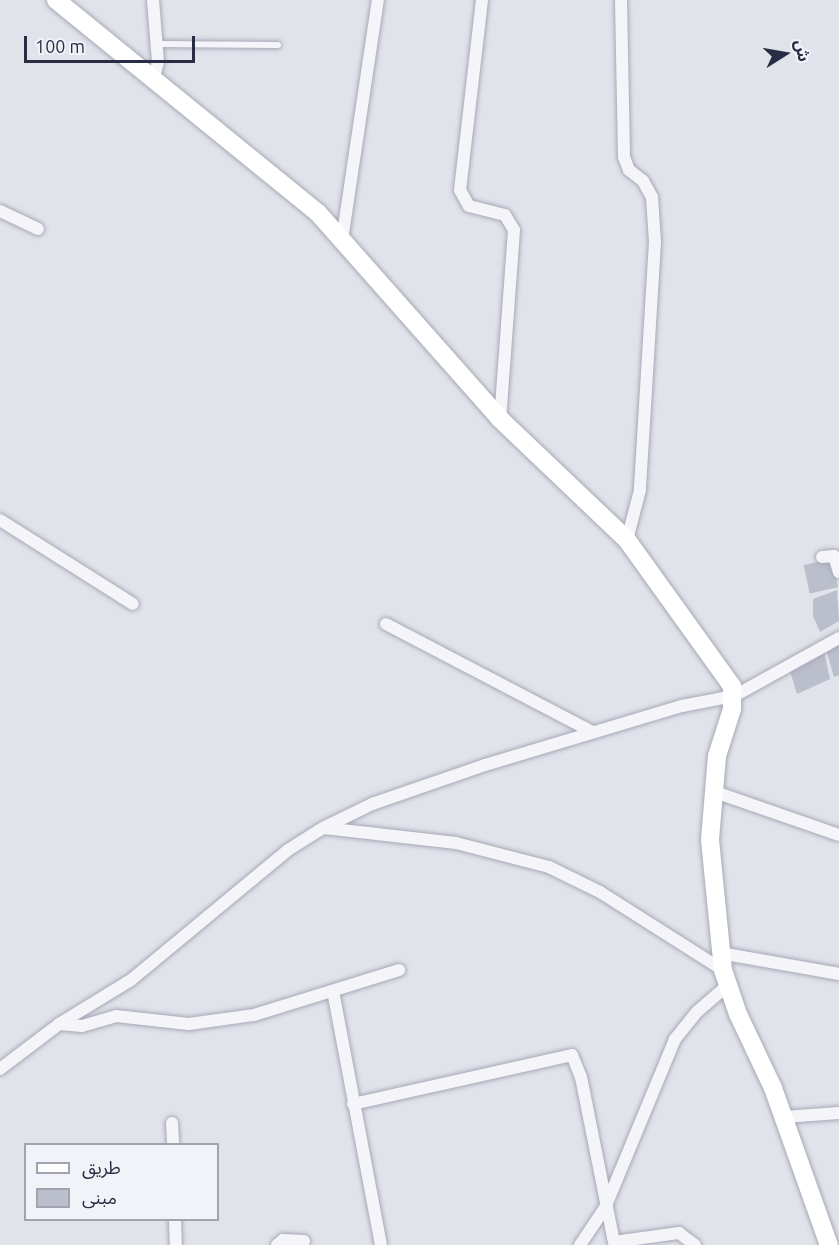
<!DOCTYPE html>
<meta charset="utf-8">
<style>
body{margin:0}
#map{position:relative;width:839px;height:1245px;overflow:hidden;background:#e1e3eb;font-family:Ubuntu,"Noto Sans Arabic",sans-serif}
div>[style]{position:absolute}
.building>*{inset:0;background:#bbbecb;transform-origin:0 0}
.roads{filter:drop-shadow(0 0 2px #a6a9b6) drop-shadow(0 0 2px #a6a9b6)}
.lane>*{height:6px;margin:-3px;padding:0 3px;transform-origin:3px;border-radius:3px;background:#f5f5f9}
.street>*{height:12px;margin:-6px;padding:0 6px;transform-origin:6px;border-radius:6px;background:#f5f5f9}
.secondary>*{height:18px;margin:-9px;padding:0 9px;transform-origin:9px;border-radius:9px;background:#fff}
span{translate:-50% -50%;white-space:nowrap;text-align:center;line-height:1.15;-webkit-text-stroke:5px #f1f3f8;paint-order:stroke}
.legend{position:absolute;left:24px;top:1143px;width:195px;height:78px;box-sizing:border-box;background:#f1f3f8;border:2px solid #a1a4b0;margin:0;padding:8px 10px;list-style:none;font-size:18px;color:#282d44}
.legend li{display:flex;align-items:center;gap:12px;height:30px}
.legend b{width:30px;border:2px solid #a1a4b0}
.north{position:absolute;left:755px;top:24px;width:60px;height:60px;-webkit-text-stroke:4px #f1f3f8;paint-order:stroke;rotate:79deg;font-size:16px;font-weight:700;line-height:24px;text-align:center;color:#282d44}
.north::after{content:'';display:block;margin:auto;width:21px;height:27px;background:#282d44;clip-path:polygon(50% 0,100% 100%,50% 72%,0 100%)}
.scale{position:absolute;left:24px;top:36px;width:171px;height:27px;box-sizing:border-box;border:3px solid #282d44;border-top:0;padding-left:8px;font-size:18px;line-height:21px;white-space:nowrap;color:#282d44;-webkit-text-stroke:4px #f1f3f8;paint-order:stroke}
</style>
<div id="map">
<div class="building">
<i style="left:832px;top:559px;width:29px;height:29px;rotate:78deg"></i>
<i style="clip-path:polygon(837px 590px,839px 621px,820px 632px,813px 616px,813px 599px)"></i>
<i style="clip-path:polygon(839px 646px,839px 675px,834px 677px,826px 649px)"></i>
<i style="clip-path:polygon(824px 651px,830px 679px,797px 694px,789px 668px)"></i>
</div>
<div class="roads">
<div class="lane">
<i style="left:158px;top:44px;width:120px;rotate:0.5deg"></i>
</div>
<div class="street">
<i style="left:153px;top:0;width:62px;rotate:85.4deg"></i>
<i style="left:158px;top:62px;width:20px;rotate:105deg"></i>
<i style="left:482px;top:0;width:191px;rotate:96.6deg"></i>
<i style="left:460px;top:190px;width:18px;rotate:61deg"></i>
<i style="left:469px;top:206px;width:37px;rotate:14deg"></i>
<i style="left:505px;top:215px;width:17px;rotate:59deg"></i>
<i style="left:514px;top:230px;width:190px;rotate:94.2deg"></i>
<i style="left:621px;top:0;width:157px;rotate:88.9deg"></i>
<i style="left:624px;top:157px;width:14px;rotate:69deg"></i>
<i style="left:629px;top:170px;width:18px;rotate:38deg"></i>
<i style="left:643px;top:181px;width:18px;rotate:61deg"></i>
<i style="left:652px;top:197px;width:45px;rotate:86.2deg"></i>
<i style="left:655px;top:242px;width:248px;rotate:93.5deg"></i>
<i style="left:640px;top:490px;width:52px;rotate:104.6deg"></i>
<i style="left:0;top:211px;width:42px;rotate:25.3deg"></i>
<i style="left:342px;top:240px;width:243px;rotate:-81.5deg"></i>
<i style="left:0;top:520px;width:157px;rotate:32.3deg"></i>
<i style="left:822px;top:557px;width:12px;rotate:-5deg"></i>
<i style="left:834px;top:556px;width:17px;rotate:73deg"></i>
<i style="left:386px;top:624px;width:233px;rotate:27.6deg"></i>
<i style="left:712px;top:791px;width:134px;rotate:19.1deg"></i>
<i style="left:324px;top:828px;width:133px;rotate:6.5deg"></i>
<i style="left:456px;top:843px;width:96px;rotate:14.5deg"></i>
<i style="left:549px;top:867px;width:57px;rotate:26.1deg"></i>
<i style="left:600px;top:892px;width:146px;rotate:32.4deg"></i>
<i style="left:720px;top:953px;width:121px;rotate:10deg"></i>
<i style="left:333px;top:991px;width:258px;rotate:79.3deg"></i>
<i style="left:59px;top:1024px;width:23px;rotate:5deg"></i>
<i style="left:82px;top:1026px;width:35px;rotate:-16deg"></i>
<i style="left:116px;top:1016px;width:73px;rotate:6.3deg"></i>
<i style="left:189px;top:1024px;width:66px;rotate:-7.9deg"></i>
<i style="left:254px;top:1015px;width:152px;rotate:-17.2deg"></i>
<i style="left:0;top:1069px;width:74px;rotate:-37.3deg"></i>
<i style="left:59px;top:1024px;width:84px;rotate:-31.4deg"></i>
<i style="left:131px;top:980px;width:204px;rotate:-39.6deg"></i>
<i style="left:288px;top:850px;width:41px;rotate:-32.2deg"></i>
<i style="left:323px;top:828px;width:55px;rotate:-26.1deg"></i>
<i style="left:372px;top:804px;width:120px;rotate:-19deg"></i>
<i style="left:485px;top:765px;width:206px;rotate:-16.7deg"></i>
<i style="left:682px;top:706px;width:53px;rotate:-10.9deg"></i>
<i style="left:734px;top:696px;width:120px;rotate:-28.9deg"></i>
<i style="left:353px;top:1104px;width:224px;rotate:-12.6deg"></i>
<i style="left:572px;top:1055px;width:24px;rotate:68deg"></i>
<i style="left:581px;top:1077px;width:168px;rotate:78.7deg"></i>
<i style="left:614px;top:1242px;width:66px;rotate:-7.9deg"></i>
<i style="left:679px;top:1233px;width:20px;rotate:37deg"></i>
<i style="left:784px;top:1117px;width:55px;rotate:-4.2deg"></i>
<i style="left:172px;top:1123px;width:21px;rotate:87deg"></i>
<i style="left:175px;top:1220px;width:25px;rotate:88deg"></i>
<i style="left:277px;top:1245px;width:8px;rotate:-40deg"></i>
<i style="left:283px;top:1240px;width:21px;rotate:3deg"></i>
<i style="left:580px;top:1245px;width:45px;rotate:-56deg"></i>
<i style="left:605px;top:1208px;width:183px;rotate:-67.5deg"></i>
<i style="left:675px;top:1039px;width:36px;rotate:-51deg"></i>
<i style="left:698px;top:1011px;width:40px;rotate:-41deg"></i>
</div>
<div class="secondary">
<i style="left:56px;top:0;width:338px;rotate:39.1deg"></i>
<i style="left:318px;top:213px;width:275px;rotate:48.5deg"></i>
<i style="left:500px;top:419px;width:175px;rotate:43.6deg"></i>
<i style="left:627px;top:540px;width:180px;rotate:54.3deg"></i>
<i style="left:732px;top:686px;width:23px;rotate:90deg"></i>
<i style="left:732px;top:709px;width:49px;rotate:107.7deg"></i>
<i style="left:717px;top:756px;width:84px;rotate:94.8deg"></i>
<i style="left:710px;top:840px;width:131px;rotate:84.3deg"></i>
<i style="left:723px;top:970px;width:46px;rotate:71.2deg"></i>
<i style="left:738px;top:1014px;width:82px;rotate:64.7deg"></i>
<i style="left:773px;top:1088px;width:167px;rotate:70.4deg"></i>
</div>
</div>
<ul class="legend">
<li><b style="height:8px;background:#fff"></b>طريق</li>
<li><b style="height:16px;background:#bbbecb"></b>مبنى</li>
</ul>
<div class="north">ش</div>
<div class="scale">100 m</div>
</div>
